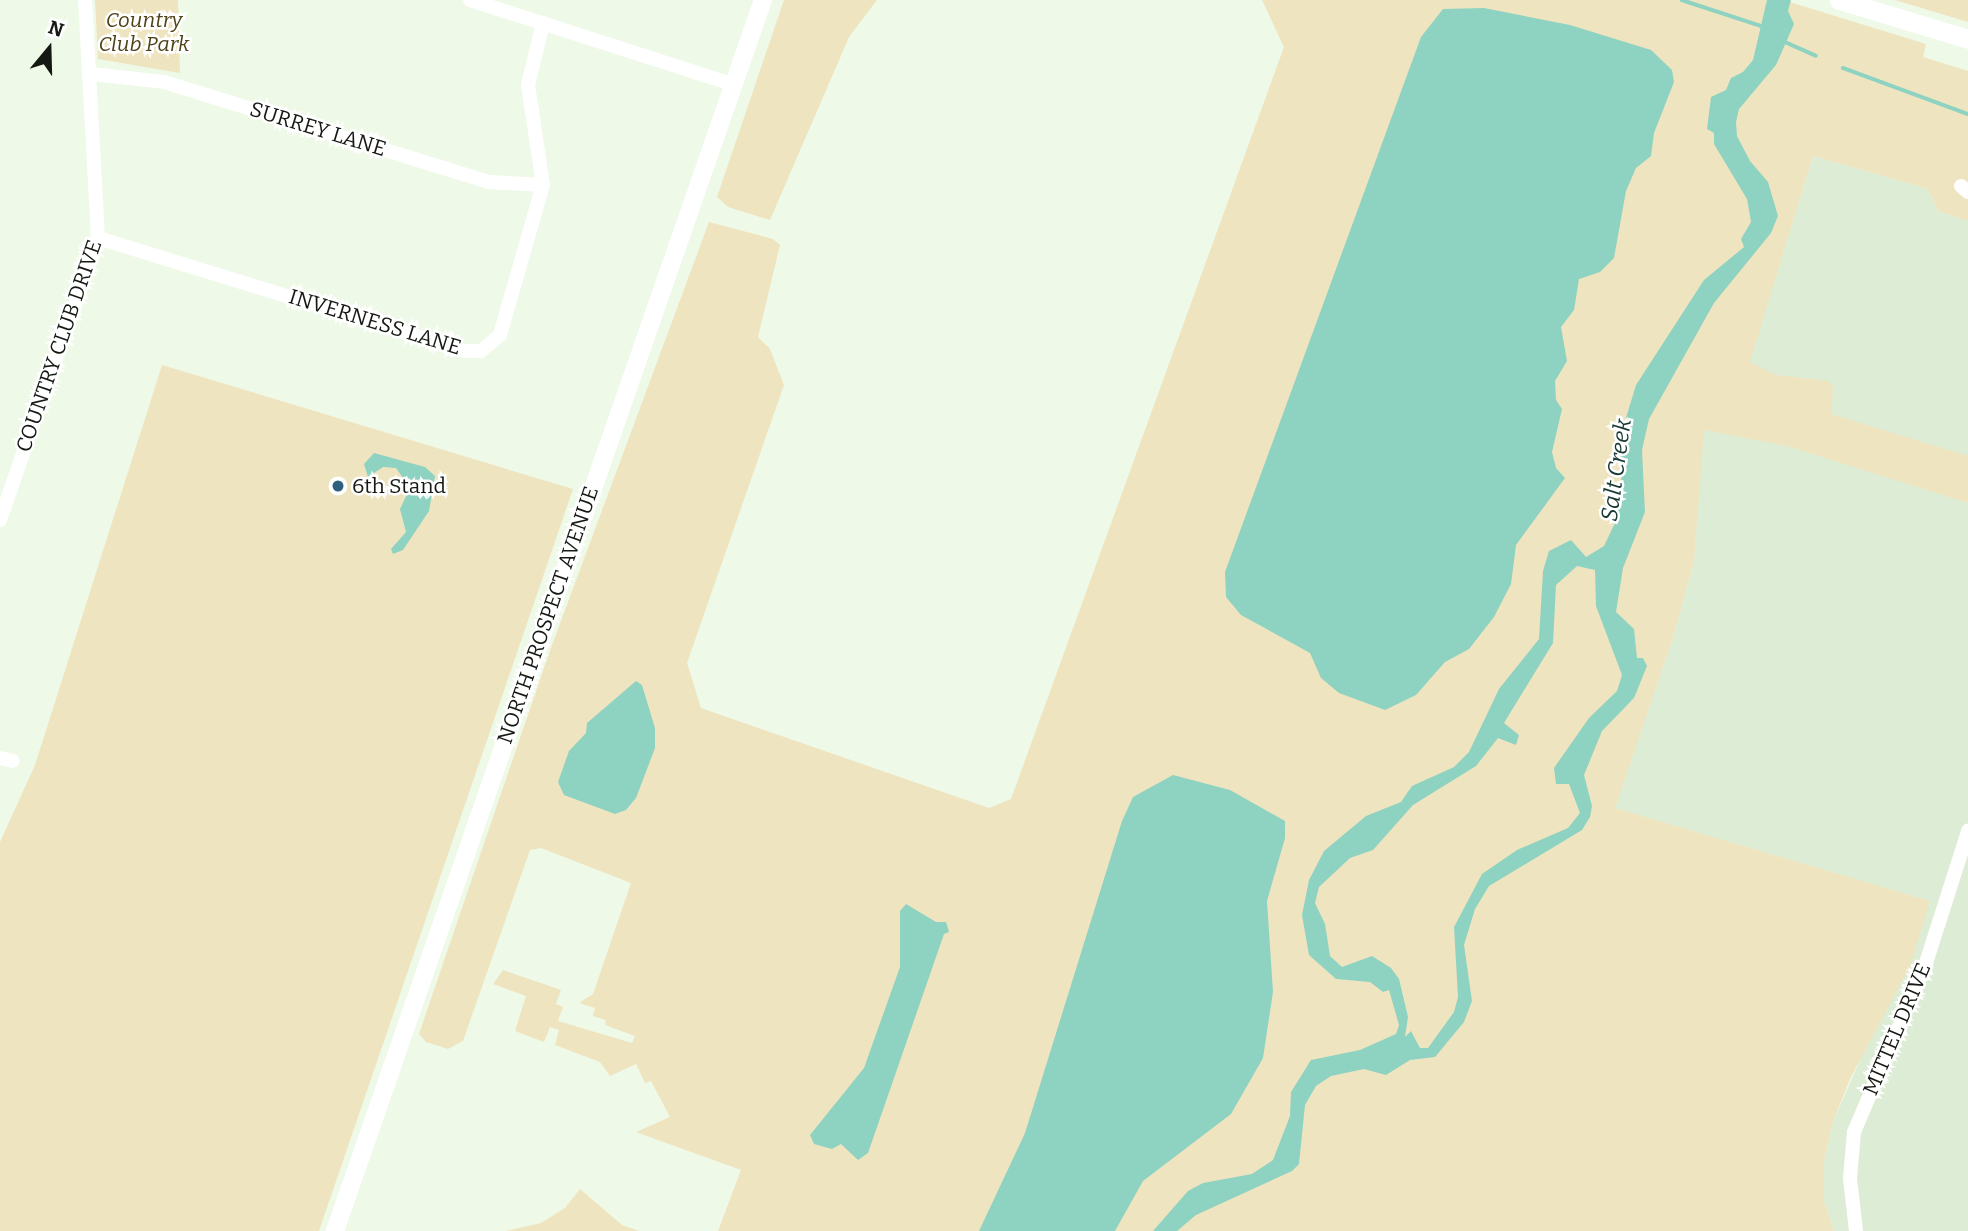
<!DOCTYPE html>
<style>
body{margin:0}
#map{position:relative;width:1968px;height:1231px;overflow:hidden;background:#eef9e8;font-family:Bitter,serif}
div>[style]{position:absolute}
.built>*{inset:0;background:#ddecd5}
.green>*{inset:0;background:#efe4c0}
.water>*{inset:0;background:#8ed2c1}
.stream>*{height:3.5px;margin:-1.75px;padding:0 1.75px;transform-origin:1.75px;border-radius:1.75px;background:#8ed2c1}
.minor>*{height:14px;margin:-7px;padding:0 7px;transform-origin:7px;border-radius:7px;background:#fff}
.major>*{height:18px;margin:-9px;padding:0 9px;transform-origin:9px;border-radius:9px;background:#fff}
.highway>*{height:19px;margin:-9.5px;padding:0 9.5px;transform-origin:9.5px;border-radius:9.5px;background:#fff}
.dots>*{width:19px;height:19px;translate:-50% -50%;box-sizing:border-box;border:4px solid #fff;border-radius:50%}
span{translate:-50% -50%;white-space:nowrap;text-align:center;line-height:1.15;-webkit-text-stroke:5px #fff;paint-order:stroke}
.park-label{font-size:21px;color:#4f4218;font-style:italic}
.street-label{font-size:21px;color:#151913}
.poi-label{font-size:21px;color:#151913}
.left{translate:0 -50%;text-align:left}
.water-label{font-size:23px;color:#183932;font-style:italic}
.north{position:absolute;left:14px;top:14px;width:70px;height:70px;-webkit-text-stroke:5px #fff;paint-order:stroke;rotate:19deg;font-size:19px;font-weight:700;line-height:28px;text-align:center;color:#151913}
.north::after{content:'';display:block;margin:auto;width:24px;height:32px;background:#151913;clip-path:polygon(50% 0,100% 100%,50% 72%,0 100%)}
</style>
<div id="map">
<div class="built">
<i style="clip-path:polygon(1813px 156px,1928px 189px,1938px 211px,1968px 221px,1968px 1231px,1834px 1231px,1824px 1201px,1824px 1161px,1833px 1122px,1930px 901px,1614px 808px,1673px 638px,1694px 561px,1703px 429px,1778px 270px)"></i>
</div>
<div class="green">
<i style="clip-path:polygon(95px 0,178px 0,180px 73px,98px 59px)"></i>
<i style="clip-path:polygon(784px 0,877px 0,849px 37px,770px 220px,728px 207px,717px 197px)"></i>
<i style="clip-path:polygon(1262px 0,1783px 0,1926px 44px,1923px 57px,1968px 71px,1968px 221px,1938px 211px,1928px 189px,1813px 156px,1750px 362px,1776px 375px,1828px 381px,1833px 387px,1831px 414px,1968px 456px,1968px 503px,1787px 446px,1704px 430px,1694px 561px,1673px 638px,1615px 808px,1930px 901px,1910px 966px,1850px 1079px,1833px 1122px,1824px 1161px,1824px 1201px,1834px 1231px,718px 1231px,741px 1170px,636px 1132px,670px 1117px,651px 1081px,645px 1083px,636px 1064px,610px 1076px,600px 1062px,555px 1045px,559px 1030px,550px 1027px,544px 1042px,515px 1031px,526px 996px,493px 984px,503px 970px,561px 990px,556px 1004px,563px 1007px,558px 1021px,632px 1043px,635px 1036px,605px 1025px,606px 1020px,593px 1016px,595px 1008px,579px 1003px,593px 994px,631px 883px,541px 848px,530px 850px,463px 1041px,448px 1049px,426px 1042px,419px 1034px,548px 656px,709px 222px,773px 239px,780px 245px,758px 337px,770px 349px,784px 385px,687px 663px,701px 708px,989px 808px,1011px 799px,1284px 47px)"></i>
<i style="clip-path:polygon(1895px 0,1968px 0,1968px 22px)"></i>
<i style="clip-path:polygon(162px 365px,573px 489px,319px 1231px,0 1231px,0 842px,35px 765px)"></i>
<i style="clip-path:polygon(580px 1189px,622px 1225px,639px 1231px,506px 1231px,541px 1223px,565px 1208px)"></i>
</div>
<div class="water">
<i style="clip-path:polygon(evenodd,1767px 0,1791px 0,1788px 11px,1794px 24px,1776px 65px,1739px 109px,1736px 122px,1737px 136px,1750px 161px,1768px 182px,1778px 216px,1771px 233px,1714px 303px,1649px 419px,1642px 450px,1645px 512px,1623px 568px,1616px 612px,1634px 629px,1637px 658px,1643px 658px,1647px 666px,1634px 698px,1602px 731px,1584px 775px,1592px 806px,1590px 817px,1582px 830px,1489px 886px,1475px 909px,1464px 945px,1472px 1001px,1464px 1022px,1435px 1057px,1410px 1060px,1386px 1075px,1364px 1069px,1331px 1076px,1316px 1086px,1305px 1105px,1299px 1164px,1292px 1171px,1196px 1215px,1177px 1231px,1153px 1231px,1188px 1191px,1203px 1183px,1252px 1174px,1273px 1160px,1290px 1116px,1291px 1092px,1311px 1060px,1360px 1050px,1396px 1034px,1399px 1025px,1389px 990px,1383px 992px,1370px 982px,1336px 979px,1309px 955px,1302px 915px,1309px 880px,1324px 851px,1366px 816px,1401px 802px,1412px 786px,1454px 767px,1469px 752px,1499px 689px,1539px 639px,1543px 571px,1549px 551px,1571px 540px,1586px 557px,1604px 546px,1615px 523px,1621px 494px,1622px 431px,1636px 385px,1704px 280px,1744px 247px,1741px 239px,1751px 222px,1747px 199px,1714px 144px,1714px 133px,1707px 129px,1711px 97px,1726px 90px,1731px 78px,1743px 72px,1753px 60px,1767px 0,1577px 566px,1595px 570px,1596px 606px,1622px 675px,1617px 691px,1589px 718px,1554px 768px,1556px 784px,1569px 784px,1580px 813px,1568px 828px,1517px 850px,1482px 874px,1454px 927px,1458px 997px,1454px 1012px,1428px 1048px,1420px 1048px,1411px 1031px,1405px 1037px,1408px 1017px,1399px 979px,1391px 968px,1372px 956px,1342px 967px,1330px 956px,1325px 924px,1315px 903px,1319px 887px,1350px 858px,1373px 850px,1413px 805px,1476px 766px,1498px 738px,1516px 745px,1519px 735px,1504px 723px,1553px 643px,1556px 585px,1577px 566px)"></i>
<i style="clip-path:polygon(1484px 8px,1570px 25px,1651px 50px,1672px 70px,1674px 82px,1654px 133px,1651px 156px,1636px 168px,1626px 191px,1614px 258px,1600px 272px,1579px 279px,1574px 310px,1561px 327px,1567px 361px,1555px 381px,1556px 400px,1562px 409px,1552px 452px,1556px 468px,1565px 478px,1516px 545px,1511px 584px,1494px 617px,1469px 649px,1445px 662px,1416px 695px,1385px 710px,1339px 693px,1321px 678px,1310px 653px,1241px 615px,1226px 597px,1225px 572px,1421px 37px,1443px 9px)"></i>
<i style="clip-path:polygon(374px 453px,425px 467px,435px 476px,429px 511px,403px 550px,393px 554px,391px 549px,406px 532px,400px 509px,410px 488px,396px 468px,383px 467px,368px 477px,364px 464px)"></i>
<i style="clip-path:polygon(636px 681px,642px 685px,655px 728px,655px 748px,636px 798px,626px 810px,615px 814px,564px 795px,558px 782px,569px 751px,586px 733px,587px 723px)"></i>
<i style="clip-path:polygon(1173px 775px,1230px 790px,1285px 821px,1285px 838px,1267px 901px,1273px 992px,1263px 1058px,1231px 1114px,1143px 1181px,1115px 1231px,979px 1231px,1025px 1133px,1122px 821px,1133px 797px)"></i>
<i style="clip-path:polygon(906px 904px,936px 922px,946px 922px,949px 932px,944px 934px,868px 1153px,858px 1160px,841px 1144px,832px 1149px,814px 1144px,810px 1135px,864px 1068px,900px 967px,900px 911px)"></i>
</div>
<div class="stream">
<i style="left:1682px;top:0;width:89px;rotate:18.2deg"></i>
<i style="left:1783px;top:41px;width:36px;rotate:24deg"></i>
<i style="left:1843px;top:68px;width:133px;rotate:20.2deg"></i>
</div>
<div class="minor">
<i style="left:470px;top:0;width:277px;rotate:17.8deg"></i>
<i style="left:92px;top:74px;width:72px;rotate:6.3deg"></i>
<i style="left:164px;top:82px;width:341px;rotate:17.1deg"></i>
<i style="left:490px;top:182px;width:53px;rotate:3.2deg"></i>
<i style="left:1961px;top:186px;width:9px;rotate:41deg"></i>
<i style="left:98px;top:238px;width:384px;rotate:17.1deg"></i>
<i style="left:465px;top:351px;width:16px"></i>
<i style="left:481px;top:351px;width:25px;rotate:-40deg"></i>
<i style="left:500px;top:335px;width:156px;rotate:-74deg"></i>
<i style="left:543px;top:185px;width:101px;rotate:-98.5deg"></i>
<i style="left:528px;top:85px;width:64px;rotate:-76.4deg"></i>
<i style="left:0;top:520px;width:299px;rotate:-70.8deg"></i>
<i style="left:98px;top:238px;width:238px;rotate:-93.1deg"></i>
<i style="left:0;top:758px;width:13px;rotate:13deg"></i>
<i style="left:1856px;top:1231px;width:53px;rotate:-96.5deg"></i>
<i style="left:1850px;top:1178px;width:46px;rotate:-85deg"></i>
<i style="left:1854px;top:1132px;width:184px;rotate:-66.9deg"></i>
<i style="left:1926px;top:963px;width:139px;rotate:-72.3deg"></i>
</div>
<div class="major">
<i style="left:335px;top:1231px;width:1303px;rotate:-70.83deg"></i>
</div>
<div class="highway">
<i style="left:1839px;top:0;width:135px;rotate:16.8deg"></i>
</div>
<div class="dots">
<i style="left:338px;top:486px;background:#305e7e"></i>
</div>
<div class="park-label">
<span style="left:144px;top:32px">Country<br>Club Park</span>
</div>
<div class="street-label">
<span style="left:318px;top:129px;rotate:17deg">SURREY LANE</span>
<span style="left:375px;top:322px;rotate:17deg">INVERNESS LANE</span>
<span style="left:59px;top:346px;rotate:-71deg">COUNTRY CLUB DRIVE</span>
<span style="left:548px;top:615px;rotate:-71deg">NORTH PROSPECT AVENUE</span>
<span style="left:1897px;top:1029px;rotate:-67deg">MITTEL DRIVE</span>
</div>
<div class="poi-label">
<span class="left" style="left:352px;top:486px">6th Stand</span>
</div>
<div class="water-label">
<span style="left:1616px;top:470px;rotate:-82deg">Salt Creek</span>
</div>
<div class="north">N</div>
</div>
